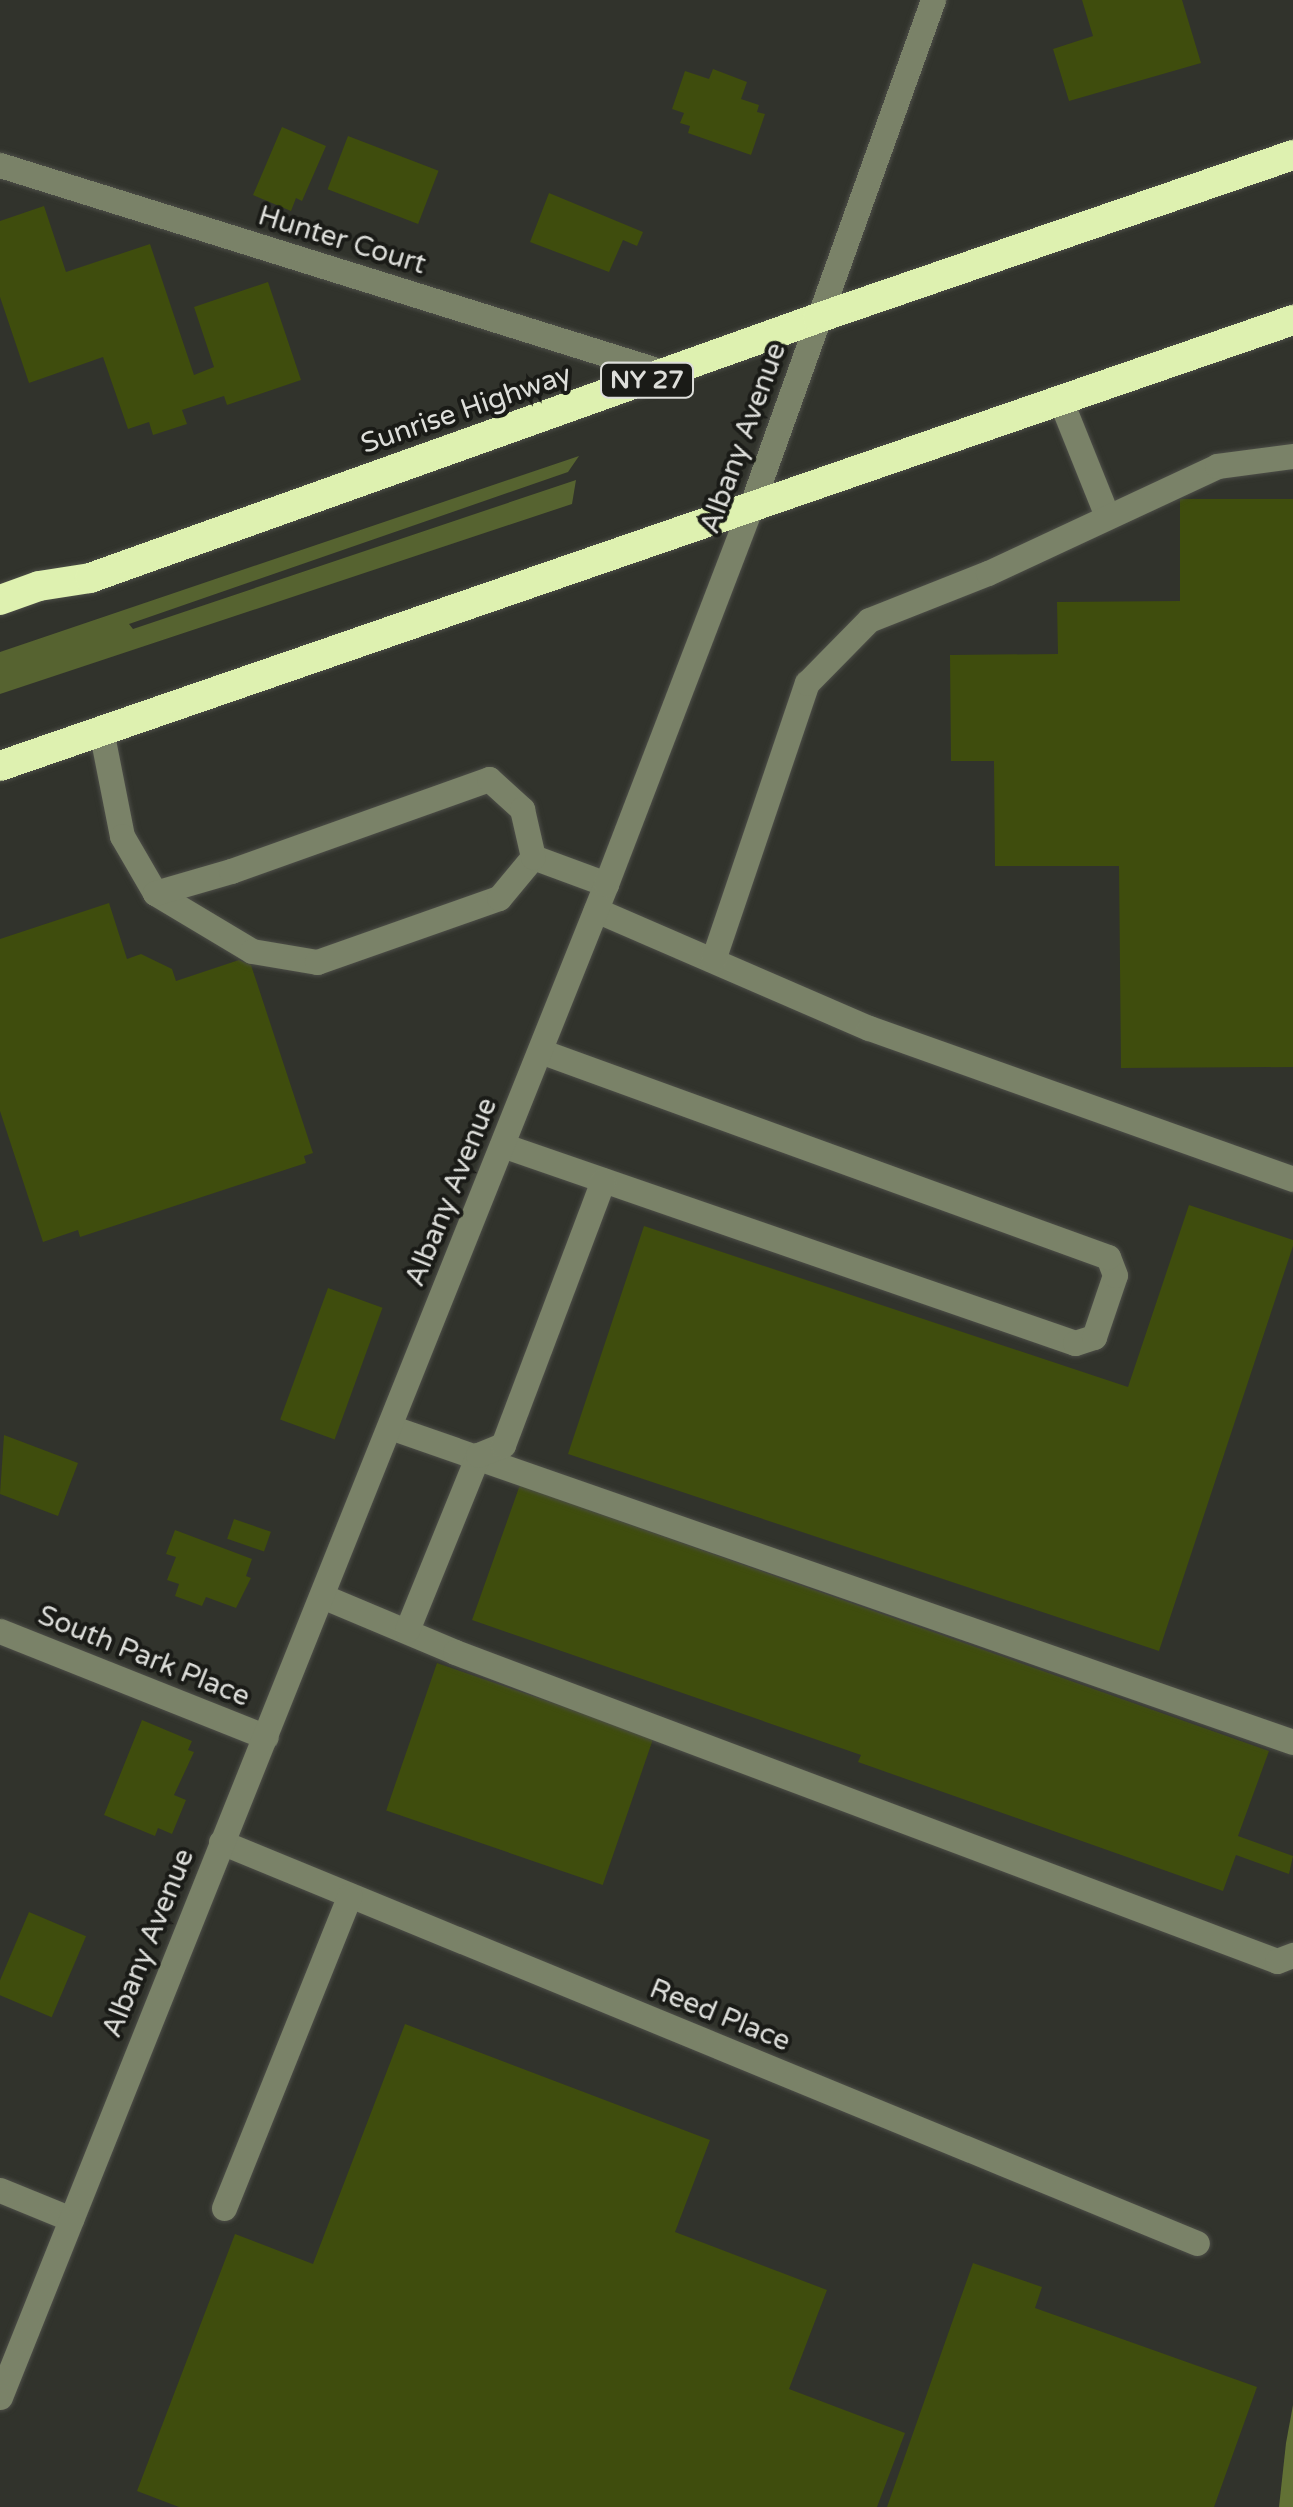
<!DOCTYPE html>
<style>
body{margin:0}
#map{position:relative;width:1293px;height:2507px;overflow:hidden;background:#31332c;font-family:"Varela Round",sans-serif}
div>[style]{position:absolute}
.green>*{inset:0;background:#566330}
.forest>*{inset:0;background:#627135}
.building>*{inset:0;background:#3f4d0d;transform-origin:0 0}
.roads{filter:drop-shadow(0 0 2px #4d4e48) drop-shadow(0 0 2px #4d4e48)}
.minor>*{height:25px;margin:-12.5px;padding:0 12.5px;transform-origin:12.5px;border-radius:12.5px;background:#7a8268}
.highway>*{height:30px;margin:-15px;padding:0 15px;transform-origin:15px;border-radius:15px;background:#def1b0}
span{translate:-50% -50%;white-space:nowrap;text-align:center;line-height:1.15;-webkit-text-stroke:8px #1a1b17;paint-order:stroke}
.shield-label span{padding:2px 8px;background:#1a1b17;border:2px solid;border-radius:8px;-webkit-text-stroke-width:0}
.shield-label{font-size:25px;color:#dddeda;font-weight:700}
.street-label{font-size:28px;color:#dddeda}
</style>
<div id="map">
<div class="green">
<i style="clip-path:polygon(579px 456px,568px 472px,129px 624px,133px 629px,576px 480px,572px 504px,0 694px,0 652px)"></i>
</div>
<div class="forest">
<i style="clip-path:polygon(1293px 2405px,1293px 2507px,1279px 2507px,1286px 2443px)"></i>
</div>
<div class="building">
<i style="clip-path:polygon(1082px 0,1182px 0,1201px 63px,1069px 101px,1053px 49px,1093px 36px)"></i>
<i style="clip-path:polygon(713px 69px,747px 82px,741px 99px,759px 105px,757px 112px,765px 114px,751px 155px,688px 133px,690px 126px,680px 123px,684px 113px,672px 109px,685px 71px,709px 79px)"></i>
<i style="clip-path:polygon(282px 127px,326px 146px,302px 201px,296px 198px,291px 211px,253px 195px)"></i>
<i style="left:348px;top:136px;width:97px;height:57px;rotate:21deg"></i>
<i style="clip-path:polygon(549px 193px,643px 232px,637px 246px,623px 240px,609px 272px,530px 242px)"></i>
<i style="clip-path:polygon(44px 206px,66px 272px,150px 244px,194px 375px,214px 367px,194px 307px,268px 282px,301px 380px,227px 405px,224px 396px,182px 410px,187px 424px,153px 435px,149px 422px,128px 429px,103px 357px,29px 383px,0 297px,0 221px)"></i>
<i style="clip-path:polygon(1180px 499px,1293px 499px,1293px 1067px,1121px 1068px,1119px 866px,995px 866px,994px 761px,951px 761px,950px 655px,1058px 654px,1057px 602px,1180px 601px)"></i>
<i style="clip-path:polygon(109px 903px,127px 959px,141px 954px,172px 969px,176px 981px,239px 960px,251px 965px,313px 1153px,304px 1156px,306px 1163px,80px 1237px,78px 1230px,43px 1242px,0 1111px,0 939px)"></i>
<i style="clip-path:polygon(1189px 1205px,1293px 1240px,1293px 1246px,1159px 1651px,568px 1454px,644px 1226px,1128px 1387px)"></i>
<i style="left:328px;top:1288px;width:58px;height:140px;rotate:20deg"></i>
<i style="clip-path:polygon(4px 1435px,78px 1463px,58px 1516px,0 1494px)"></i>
<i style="clip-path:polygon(521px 1482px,584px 1505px,583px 1508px,1269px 1751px,1238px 1836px,1293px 1856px,1289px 1874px,1236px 1855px,1223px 1891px,858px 1762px,861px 1755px,472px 1620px)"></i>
<i style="left:234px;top:1519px;width:39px;height:21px;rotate:19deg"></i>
<i style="clip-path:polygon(175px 1530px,252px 1559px,246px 1576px,251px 1578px,236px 1608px,206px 1597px,202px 1606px,175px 1596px,179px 1584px,167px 1580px,176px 1557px,166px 1554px)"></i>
<i style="left:437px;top:1663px;width:229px;height:156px;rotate:19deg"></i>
<i style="clip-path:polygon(142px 1720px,192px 1741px,188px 1750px,194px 1752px,174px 1795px,186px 1800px,172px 1834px,158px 1828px,155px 1836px,104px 1815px)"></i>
<i style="left:29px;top:1912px;width:62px;height:88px;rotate:23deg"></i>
<i style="clip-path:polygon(405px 2024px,710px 2140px,675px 2232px,827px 2290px,789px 2389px,905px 2433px,877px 2507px,179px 2507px,137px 2491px,235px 2234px,313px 2264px)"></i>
<i style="clip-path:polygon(973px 2263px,1042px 2287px,1035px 2308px,1257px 2387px,1214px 2507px,887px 2507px)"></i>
</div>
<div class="roads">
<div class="minor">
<i style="left:0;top:165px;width:698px;rotate:17.34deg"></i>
<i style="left:1060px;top:399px;width:126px;rotate:68.1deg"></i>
<i style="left:101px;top:730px;width:108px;rotate:78.8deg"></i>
<i style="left:122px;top:836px;width:66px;rotate:59.9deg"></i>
<i style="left:155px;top:893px;width:113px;rotate:30.9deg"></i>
<i style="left:252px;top:951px;width:66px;rotate:9.6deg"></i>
<i style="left:317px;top:962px;width:193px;rotate:-19.4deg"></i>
<i style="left:499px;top:898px;width:53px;rotate:-50.3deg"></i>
<i style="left:533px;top:857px;width:78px;rotate:20.3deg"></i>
<i style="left:155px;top:893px;width:79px;rotate:-16.1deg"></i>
<i style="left:231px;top:871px;width:274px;rotate:-19.6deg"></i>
<i style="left:489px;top:779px;width:45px;rotate:42.3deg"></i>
<i style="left:522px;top:809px;width:49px;rotate:77.1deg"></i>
<i style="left:596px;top:910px;width:297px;rotate:23.4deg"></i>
<i style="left:869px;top:1028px;width:450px;rotate:19.6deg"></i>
<i style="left:713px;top:960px;width:293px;rotate:-71.3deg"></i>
<i style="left:807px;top:683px;width:88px;rotate:-45.5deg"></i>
<i style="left:869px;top:620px;width:128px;rotate:-21.6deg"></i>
<i style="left:988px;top:573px;width:253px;rotate:-25deg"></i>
<i style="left:1217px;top:466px;width:77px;rotate:-7.5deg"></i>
<i style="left:502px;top:1145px;width:606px;rotate:19.06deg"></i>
<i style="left:1075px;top:1343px;width:20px;rotate:-18deg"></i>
<i style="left:1094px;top:1337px;width:65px;rotate:-71.3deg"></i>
<i style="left:1115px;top:1275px;width:19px;rotate:-111deg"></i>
<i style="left:1108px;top:1257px;width:604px;rotate:-160.07deg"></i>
<i style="left:390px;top:1427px;width:956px;rotate:19.23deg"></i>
<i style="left:322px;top:1596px;width:144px;rotate:22.8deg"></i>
<i style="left:455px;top:1652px;width:878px;rotate:20.6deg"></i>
<i style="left:1277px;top:1961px;width:17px;rotate:-21deg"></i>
<i style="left:407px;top:1630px;width:189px;rotate:-67.9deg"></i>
<i style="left:478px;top:1455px;width:27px;rotate:-22deg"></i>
<i style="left:503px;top:1445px;width:283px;rotate:-69.3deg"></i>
<i style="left:0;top:1631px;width:286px;rotate:21.7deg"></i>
<i style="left:221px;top:1842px;width:1055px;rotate:22.34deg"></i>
<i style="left:0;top:2190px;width:77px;rotate:22.2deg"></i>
<i style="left:224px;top:2208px;width:337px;rotate:-68.1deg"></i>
<i style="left:0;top:2397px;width:1630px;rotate:-68.17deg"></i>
<i style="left:606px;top:884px;width:407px;rotate:-69deg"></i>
<i style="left:752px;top:504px;width:536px;rotate:-70.25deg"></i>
</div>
<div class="highway">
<i style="left:0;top:600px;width:41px;rotate:-19.7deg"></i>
<i style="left:39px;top:586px;width:52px;rotate:-8.9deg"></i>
<i style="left:90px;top:578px;width:773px;rotate:-19.65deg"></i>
<i style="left:818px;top:318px;width:502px;rotate:-18.94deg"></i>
<i style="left:0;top:766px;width:1368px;rotate:-19.03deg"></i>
</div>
</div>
<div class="shield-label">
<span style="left:647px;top:380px">NY 27</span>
</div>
<div class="street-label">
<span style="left:342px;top:240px;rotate:17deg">Hunter Court</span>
<span style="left:466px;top:409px;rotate:-19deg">Sunrise Highway</span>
<span style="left:743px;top:438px;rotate:-70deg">Albany Avenue</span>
<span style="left:451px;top:1192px;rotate:-68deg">Albany Avenue</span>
<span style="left:144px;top:1656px;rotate:22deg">South Park Place</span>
<span style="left:148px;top:1943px;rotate:-68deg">Albany Avenue</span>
<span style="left:720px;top:2015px;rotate:22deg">Reed Place</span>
</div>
</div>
